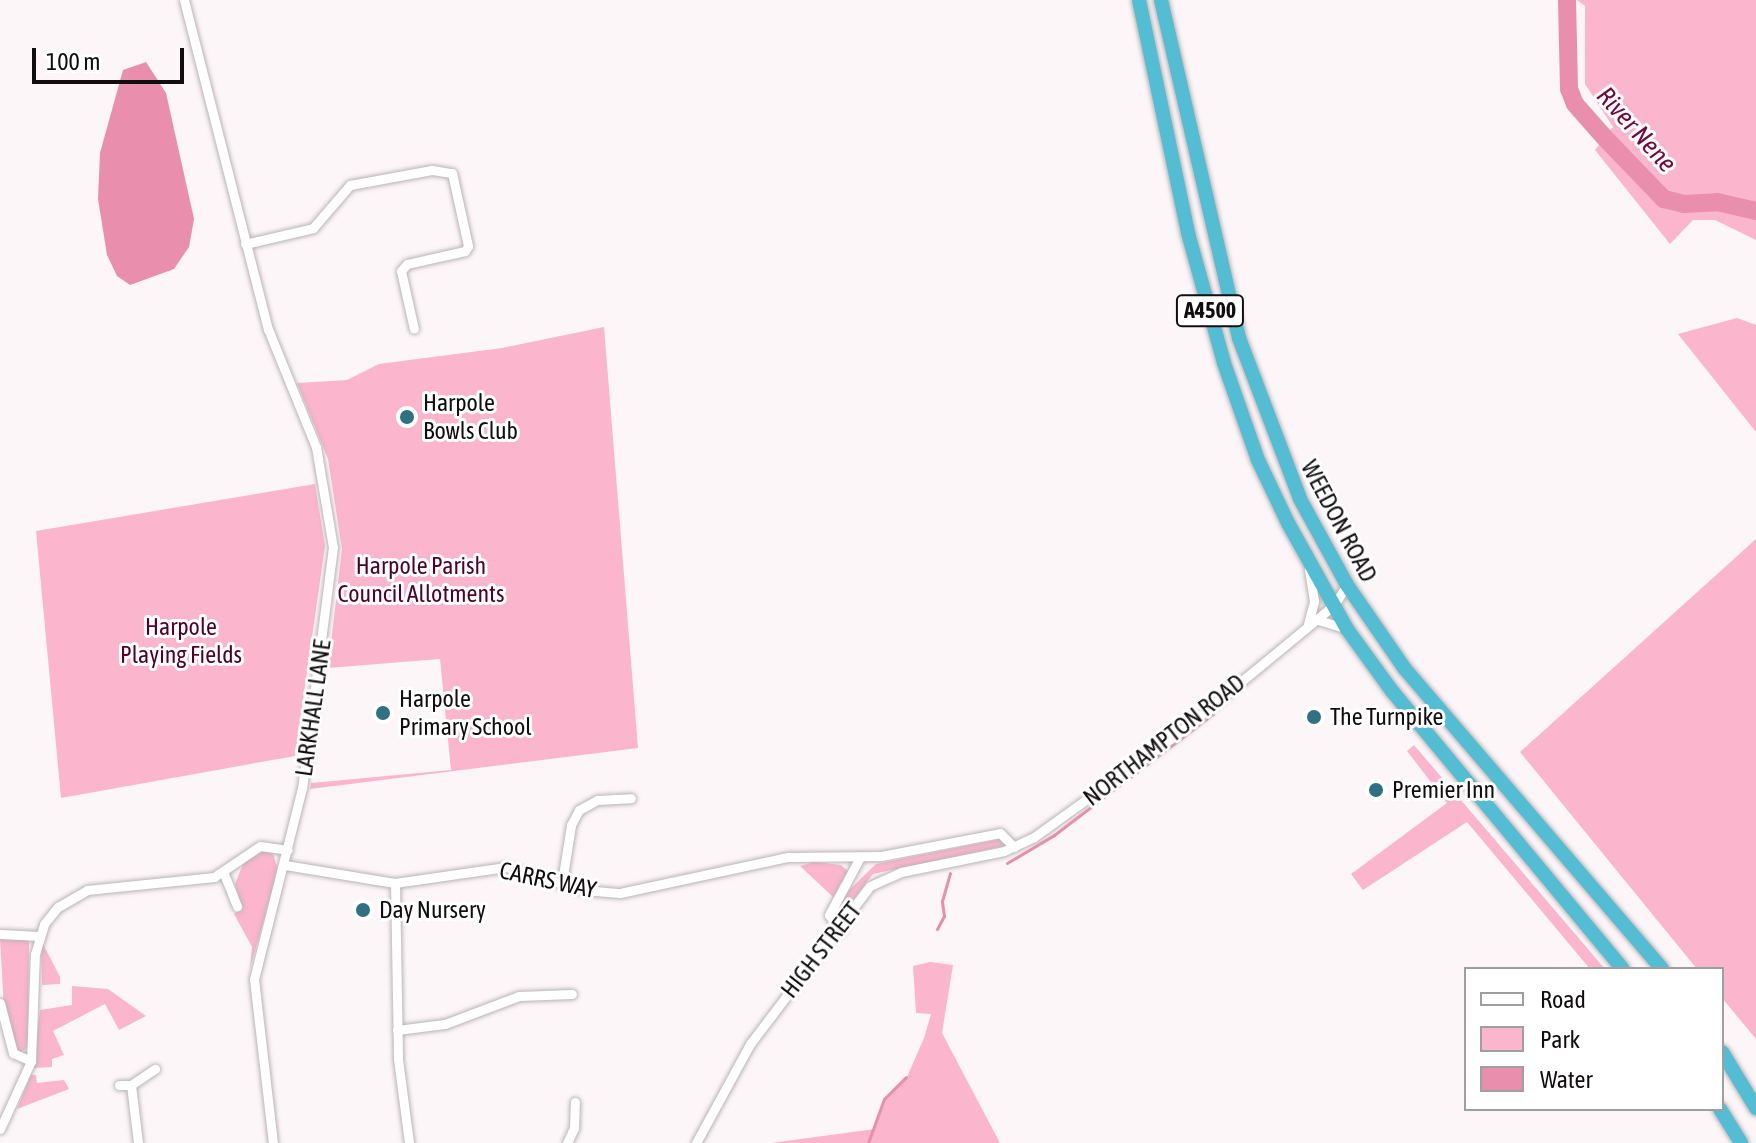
<!DOCTYPE html>
<style>
body{margin:0}
#map{position:relative;width:1756px;height:1143px;overflow:hidden;background:#fdf6f8;font-family:"Asap Condensed",sans-serif}
div>[style]{position:absolute}
.green>*{inset:0;background:#fbb5cc}
.water>*{inset:0;background:#e98ead}
.stream>*{height:3px;margin:-1.5px;padding:0 1.5px;transform-origin:1.5px;border-radius:1.5px;background:#e98ead}
.river>*{height:18px;margin:-9px;padding:0 9px;transform-origin:9px;border-radius:9px;background:#e98ead}
.roads{filter:drop-shadow(0 0 2px #bab4b6) drop-shadow(0 0 2px #bab4b6)}
.minor>*{height:9px;margin:-4.5px;padding:0 4.5px;transform-origin:4.5px;border-radius:4.5px;background:#fff}
.trunk>*{height:14px;margin:-7px;padding:0 7px;transform-origin:7px;border-radius:7px;background:#53bed3}
.dots>*{width:22px;height:22px;translate:-50% -50%;box-sizing:border-box;border:4px solid #fff;border-radius:50%}
span{translate:-50% -50%;white-space:nowrap;text-align:center;line-height:1.15;-webkit-text-stroke:6px #fff;paint-order:stroke}
.shield-label span{padding:2px 6px;background:#fff;border:2px solid;border-radius:6px;-webkit-text-stroke-width:0}
.shield-label{font-size:22px;color:#110e0f;font-weight:700}
.poi-label{font-size:24px;color:#110e0f}
.left{translate:0 -50%;text-align:left}
.street-label{font-size:24px;color:#110e0f}
.park-label{font-size:24px;color:#510029}
.water-label{font-size:26px;color:#76063f;font-style:italic}
.legend{position:absolute;left:1464px;top:967px;width:260px;height:144px;box-sizing:border-box;background:#fff;border:2px solid #a09f9f;margin:0;padding:10px 14px;list-style:none;font-size:24px;color:#110e0f}
.legend li{display:flex;align-items:center;gap:16px;height:40px}
.legend b{width:40px;border:2px solid #a09f9f}
.scale{position:absolute;left:32px;top:48px;width:152px;height:36px;box-sizing:border-box;border:4px solid #110e0f;border-top:0;padding-left:10px;font-size:24px;line-height:28px;white-space:nowrap;color:#110e0f;-webkit-text-stroke:6px #fff;paint-order:stroke}
</style>
<div id="map">
<div class="green">
<i style="clip-path:polygon(1577px 0,1756px 0,1756px 240px,1715px 220px,1693px 220px,1670px 244px,1595px 150px,1613px 127px,1585px 84px,1585px 6px)"></i>
<i style="clip-path:polygon(1737px 318px,1756px 325px,1756px 432px,1678px 334px)"></i>
<i style="clip-path:polygon(604px 327px,638px 748px,310px 789px,311px 783px,451px 770px,440px 659px,328px 668px,342px 549px,328px 459px,297px 383px,347px 380px,379px 364px,502px 348px)"></i>
<i style="clip-path:polygon(315px 484px,325px 546px,295px 756px,61px 798px,36px 531px)"></i>
<i style="clip-path:polygon(1756px 539px,1756px 1039px,1722px 998px,1722px 969px,1697px 969px,1520px 752px)"></i>
<i style="clip-path:polygon(1414px 745px,1605px 969px,1590px 969px,1467px 822px,1363px 890px,1351px 874px,1447px 803px,1407px 751px)"></i>
<i style="clip-path:polygon(1001px 839px,1004px 846px,873px 874px,837px 921px,834px 914px,847px 892px,876px 864px)"></i>
<i style="clip-path:polygon(259px 851px,273px 853px,278px 871px,250px 968px,252px 947px,234px 914px,242px 908px,235px 884px,243px 864px)"></i>
<i style="clip-path:polygon(814px 862px,841px 865px,848px 871px,833px 897px,800px 866px)"></i>
<i style="clip-path:polygon(0 938px,26px 938px,29px 942px,28px 1047px,19px 1054px,4px 1010px)"></i>
<i style="clip-path:polygon(41px 940px,60px 977px,60px 984px,42px 985px)"></i>
<i style="clip-path:polygon(930px 962px,953px 965px,942px 1033px,1000px 1143px,771px 1143px,875px 1129px,886px 1099px,907px 1077px,924px 1038px,931px 1014px,916px 1013px,913px 966px)"></i>
<i style="clip-path:polygon(72px 986px,108px 989px,146px 1016px,119px 1030px,105px 1004px,53px 1031px,64px 1055px,52px 1059px,52px 1067px,33px 1068px,40px 1010px,72px 1005px)"></i>
<i style="clip-path:polygon(31px 1075px,36px 1075px,37px 1083px,64px 1080px,69px 1089px,17px 1109px)"></i>
</div>
<div class="water">
<i style="clip-path:polygon(146px 62px,166px 93px,194px 219px,189px 247px,174px 269px,130px 285px,117px 276px,107px 255px,98px 199px,100px 153px,123px 70px)"></i>
</div>
<div class="stream">
<i style="left:1007px;top:863px;width:55px;rotate:-30.8deg"></i>
<i style="left:1054px;top:835px;width:200px;rotate:-37.3deg"></i>
<i style="left:937px;top:929px;width:15px;rotate:-62deg"></i>
<i style="left:944px;top:916px;width:15px;rotate:-98deg"></i>
<i style="left:942px;top:901px;width:29px;rotate:-74deg"></i>
<i style="left:868px;top:1143px;width:47px;rotate:-70deg"></i>
<i style="left:884px;top:1099px;width:31px;rotate:-45deg"></i>
</div>
<div class="river">
<i style="left:1567px;top:0;width:89px;rotate:88.7deg"></i>
<i style="left:1569px;top:89px;width:16px;rotate:68deg"></i>
<i style="left:1575px;top:104px;width:45px;rotate:48.6deg"></i>
<i style="left:1605px;top:138px;width:85px;rotate:46deg"></i>
<i style="left:1664px;top:199px;width:21px;rotate:14deg"></i>
<i style="left:1684px;top:204px;width:33px;rotate:-3deg"></i>
<i style="left:1717px;top:202px;width:40px;rotate:13deg"></i>
</div>
<div class="roads">
<div class="minor">
<i style="left:184px;top:0;width:340px;rotate:75.7deg"></i>
<i style="left:268px;top:329px;width:127px;rotate:67.9deg"></i>
<i style="left:316px;top:447px;width:101px;rotate:80.4deg"></i>
<i style="left:333px;top:547px;width:243px;rotate:97.3deg"></i>
<i style="left:302px;top:788px;width:197px;rotate:104.1deg"></i>
<i style="left:254px;top:979px;width:165px;rotate:83.4deg"></i>
<i style="left:245px;top:244px;width:70px;rotate:-13.2deg"></i>
<i style="left:313px;top:228px;width:57px;rotate:-49.3deg"></i>
<i style="left:350px;top:185px;width:83px;rotate:-10.4deg"></i>
<i style="left:432px;top:170px;width:20px;rotate:9deg"></i>
<i style="left:452px;top:173px;width:75px;rotate:77.6deg"></i>
<i style="left:468px;top:246px;width:6px;rotate:121deg"></i>
<i style="left:465px;top:251px;width:59px;rotate:167.4deg"></i>
<i style="left:407px;top:264px;width:9px;rotate:131deg"></i>
<i style="left:401px;top:271px;width:59px;rotate:77.4deg"></i>
<i style="left:1315px;top:619px;width:34px;rotate:17deg"></i>
<i style="left:1308px;top:624px;width:24px;rotate:-75deg"></i>
<i style="left:1314px;top:601px;width:32px;rotate:-99deg"></i>
<i style="left:285px;top:865px;width:111px;rotate:9.3deg"></i>
<i style="left:395px;top:883px;width:112px;rotate:-8.2deg"></i>
<i style="left:506px;top:867px;width:81px;rotate:16.4deg"></i>
<i style="left:584px;top:890px;width:36px;rotate:5deg"></i>
<i style="left:620px;top:893px;width:172px;rotate:-12.1deg"></i>
<i style="left:788px;top:857px;width:93px;rotate:-0.6deg"></i>
<i style="left:881px;top:856px;width:121px;rotate:-10.9deg"></i>
<i style="left:1000px;top:833px;width:20px;rotate:45deg"></i>
<i style="left:224px;top:874px;width:35px;rotate:68deg"></i>
<i style="left:562px;top:882px;width:58px;rotate:-81deg"></i>
<i style="left:571px;top:825px;width:17px;rotate:-62deg"></i>
<i style="left:579px;top:810px;width:21px;rotate:-29deg"></i>
<i style="left:597px;top:800px;width:34px;rotate:-3deg"></i>
<i style="left:395px;top:883px;width:176px;rotate:89deg"></i>
<i style="left:398px;top:1059px;width:85px;rotate:82.5deg"></i>
<i style="left:841px;top:930px;width:19px;rotate:-129deg"></i>
<i style="left:829px;top:915px;width:64px;rotate:-61.8deg"></i>
<i style="left:0;top:934px;width:40px;rotate:2.9deg"></i>
<i style="left:0;top:1003px;width:52px;rotate:75.4deg"></i>
<i style="left:13px;top:1053px;width:20px;rotate:24deg"></i>
<i style="left:397px;top:1030px;width:48px;rotate:-7.1deg"></i>
<i style="left:445px;top:1024px;width:79px;rotate:-20.7deg"></i>
<i style="left:519px;top:996px;width:53px;rotate:-2.2deg"></i>
<i style="left:119px;top:1085px;width:12px"></i>
<i style="left:131px;top:1085px;width:29px;rotate:-34deg"></i>
<i style="left:131px;top:1085px;width:58px;rotate:83.1deg"></i>
<i style="left:0;top:1129px;width:75px;rotate:-65.5deg"></i>
<i style="left:31px;top:1061px;width:107px;rotate:-87.9deg"></i>
<i style="left:35px;top:954px;width:31px;rotate:-73deg"></i>
<i style="left:44px;top:924px;width:22px;rotate:-51deg"></i>
<i style="left:58px;top:907px;width:34px;rotate:-30deg"></i>
<i style="left:87px;top:890px;width:128px;rotate:-5.8deg"></i>
<i style="left:214px;top:877px;width:55px;rotate:-34deg"></i>
<i style="left:260px;top:846px;width:28px;rotate:8deg"></i>
<i style="left:567px;top:1143px;width:17px;rotate:-65deg"></i>
<i style="left:574px;top:1128px;width:26px;rotate:-88deg"></i>
<i style="left:696px;top:1143px;width:113px;rotate:-61.4deg"></i>
<i style="left:750px;top:1044px;width:198px;rotate:-52.8deg"></i>
<i style="left:870px;top:886px;width:34px;rotate:-24deg"></i>
<i style="left:901px;top:872px;width:105px;rotate:-11.5deg"></i>
<i style="left:1004px;top:851px;width:33px;rotate:-25deg"></i>
<i style="left:1034px;top:837px;width:180px;rotate:-35.7deg"></i>
<i style="left:1180px;top:732px;width:200px;rotate:-39.5deg"></i>
<i style="left:1334px;top:605px;width:24px;rotate:-57deg"></i>
</div>
<div class="trunk">
<i style="left:1139px;top:0;width:238px;rotate:78.1deg"></i>
<i style="left:1188px;top:233px;width:135px;rotate:74.5deg"></i>
<i style="left:1224px;top:363px;width:103px;rotate:70.7deg"></i>
<i style="left:1258px;top:460px;width:70px;rotate:64.5deg"></i>
<i style="left:1288px;top:523px;width:121px;rotate:60.9deg"></i>
<i style="left:1347px;top:629px;width:77px;rotate:54deg"></i>
<i style="left:1392px;top:691px;width:361px;rotate:50.3deg"></i>
<i style="left:1161px;top:0;width:347px;rotate:77deg"></i>
<i style="left:1239px;top:338px;width:172px;rotate:69.2deg"></i>
<i style="left:1300px;top:499px;width:98px;rotate:61.3deg"></i>
<i style="left:1347px;top:585px;width:102px;rotate:55.4deg"></i>
<i style="left:1405px;top:669px;width:395px;rotate:49.4deg"></i>
<i style="left:1722px;top:1052px;width:66px;rotate:58.7deg"></i>
<i style="left:1720px;top:1109px;width:40px;rotate:58deg"></i>
</div>
</div>
<div class="dots">
<i style="left:407px;top:417px;background:#2d7182"></i>
<i style="left:383px;top:713px;background:#2d7182"></i>
<i style="left:1314px;top:717px;background:#2d7182"></i>
<i style="left:1376px;top:790px;background:#2d7182"></i>
<i style="left:363px;top:910px;background:#2d7182"></i>
</div>
<div class="shield-label">
<span style="left:1210px;top:311px">A4500</span>
</div>
<div class="poi-label">
<span class="left" style="left:423px;top:417px">Harpole<br>Bowls Club</span>
<span class="left" style="left:399px;top:713px">Harpole<br>Primary School</span>
<span class="left" style="left:1330px;top:717px">The Turnpike</span>
<span class="left" style="left:1392px;top:790px">Premier Inn</span>
<span class="left" style="left:379px;top:910px">Day Nursery</span>
</div>
<div class="street-label">
<span style="left:1339px;top:521px;rotate:62deg">WEEDON ROAD</span>
<span style="left:313px;top:708px;rotate:-82deg">LARKHALL LANE</span>
<span style="left:1164px;top:740px;rotate:-38deg">NORTHAMPTON ROAD</span>
<span style="left:548px;top:880px;rotate:12deg">CARRS WAY</span>
<span style="left:821px;top:950px;rotate:-52deg">HIGH STREET</span>
</div>
<div class="park-label">
<span style="left:421px;top:580px">Harpole Parish<br>Council Allotments</span>
<span style="left:181px;top:641px">Harpole<br>Playing Fields</span>
</div>
<div class="water-label">
<span style="left:1636px;top:130px;rotate:48deg">River Nene</span>
</div>
<ul class="legend">
<li><b style="height:10px;background:#fff"></b>Road</li>
<li><b style="height:22px;background:#fbb5cc"></b>Park</li>
<li><b style="height:22px;background:#e98ead"></b>Water</li>
</ul>
<div class="scale">100 m</div>
</div>
